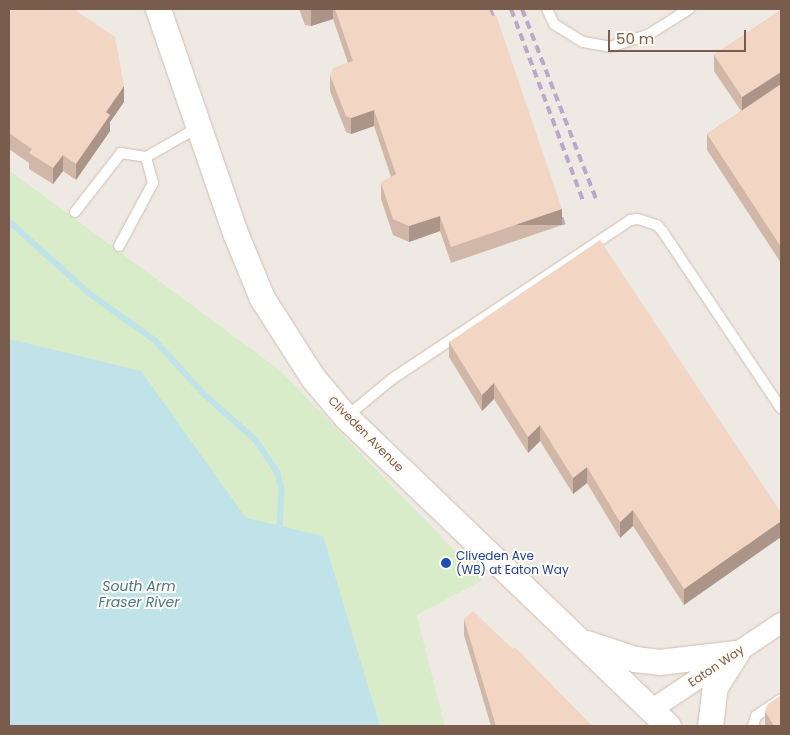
<!DOCTYPE html>
<style>
body{margin:0}
#map{position:relative;width:790px;height:735px;overflow:hidden;background:#fdf6ec;font-family:Poppins,sans-serif}
div>[style]{position:absolute}
.industrial>*{inset:0;background:#efe9e4}
.green>*{inset:0;background:#d8ecc9}
.water>*{inset:0;background:#bfe3e8}
.stream>*{height:5.5px;margin:-2.75px;padding:0 2.75px;transform-origin:2.75px;border-radius:2.75px;background:#bfe3e8}
.roads{filter:drop-shadow(0 0 1px #d1beb0) drop-shadow(0 0 1px #d1beb0)}
.service>*{height:10px;margin:-5px;padding:0 5px;transform-origin:5px;border-radius:5px;background:#fff}
.minor>*{height:20px;margin:-10px;padding:0 10px;transform-origin:10px;border-radius:10px;background:#fff}
.tertiary>*{height:25px;margin:-12.5px;padding:0 12.5px;transform-origin:12.5px;border-radius:12.5px;background:#fff}
.rail>*{height:4px;margin-top:-2px;transform-origin:0;background:repeating-linear-gradient(90deg,#b9a8c9 0 8px,transparent 0 13px)}
.wall>*{inset:0;background:#d1b7a8}
.shaded-wall>*{inset:0;background:#aa9588;transform-origin:0 0}
.building>*{inset:0;background:#f3d5c3}
.dots>*{width:14px;height:14px;translate:-50% -50%;box-sizing:border-box;border:2px solid #fffaf3;border-radius:50%}
span{translate:-50% -50%;white-space:nowrap;text-align:center;line-height:1.15;-webkit-text-stroke:4px #fffaf3;paint-order:stroke}
.street-label{font-size:12px;color:#7a5c4d}
.transit-label{font-size:12px;color:#164399}
.left{translate:0 -50%;text-align:left}
.water-label{font-size:14px;color:#437c86;font-style:italic}
.frame{position:absolute;inset:0;border:10px solid #7a5c4d;pointer-events:none}
.scale{position:absolute;left:608px;top:30px;width:138px;height:22px;box-sizing:border-box;border:2px solid #7a5c4d;border-top:0;padding-left:6px;font-size:15px;line-height:18px;white-space:nowrap;color:#7a5c4d;-webkit-text-stroke:4px #fffaf3;paint-order:stroke}
</style>
<div id="map">
<div class="industrial">
<i style="clip-path:polygon(9px 9px,781px 9px,781px 726px,445px 726px,417px 615px,482px 580px,280px 370px,9px 170px)"></i>
</div>
<div class="green">
<i style="clip-path:polygon(9px 170px,280px 370px,483px 580px,417px 615px,445px 726px,236px 726px,9px 463px)"></i>
</div>
<div class="water">
<i style="clip-path:polygon(9px 339px,141px 371px,246px 518px,323px 536px,380px 726px,9px 726px)"></i>
</div>
<div class="stream">
<i style="left:9px;top:221px;width:108px;rotate:42deg"></i>
<i style="left:89px;top:293px;width:82px;rotate:35.6deg"></i>
<i style="left:156px;top:341px;width:70px;rotate:47.9deg"></i>
<i style="left:203px;top:393px;width:71px;rotate:41.6deg"></i>
<i style="left:256px;top:440px;width:40px;rotate:56deg"></i>
<i style="left:278px;top:473px;width:17px;rotate:77deg"></i>
<i style="left:282px;top:490px;width:36px;rotate:93deg"></i>
<i style="left:280px;top:526px;width:6px;rotate:135deg"></i>
</div>
<div class="roads">
<div class="service">
<i style="left:547px;top:9px;width:17px;rotate:65deg"></i>
<i style="left:554px;top:24px;width:34px;rotate:32deg"></i>
<i style="left:583px;top:42px;width:27px;rotate:10deg"></i>
<i style="left:610px;top:47px;width:40px;rotate:-18deg"></i>
<i style="left:648px;top:35px;width:49px;rotate:-32.4deg"></i>
<i style="left:75px;top:212px;width:75px;rotate:-52.1deg"></i>
<i style="left:121px;top:153px;width:25px;rotate:9deg"></i>
<i style="left:146px;top:157px;width:61px;rotate:-29.5deg"></i>
<i style="left:119px;top:246px;width:72px;rotate:-61.6deg"></i>
<i style="left:153px;top:183px;width:27px;rotate:-105deg"></i>
<i style="left:346px;top:417px;width:60px;rotate:-39.6deg"></i>
<i style="left:392px;top:379px;width:286px;rotate:-33.7deg"></i>
<i style="left:630px;top:220px;width:8px;rotate:-7deg"></i>
<i style="left:638px;top:219px;width:20px;rotate:18deg"></i>
<i style="left:657px;top:225px;width:9px;rotate:49deg"></i>
<i style="left:663px;top:232px;width:212px;rotate:56.2deg"></i>
<i style="left:753px;top:726px;width:10px;rotate:-73deg"></i>
<i style="left:756px;top:716px;width:30px;rotate:-34deg"></i>
</div>
<div class="minor">
<i style="left:651px;top:710px;width:156px;rotate:-33.8deg"></i>
</div>
<div class="tertiary">
<i style="left:158px;top:9px;width:239px;rotate:71deg"></i>
<i style="left:236px;top:235px;width:68px;rotate:67.6deg"></i>
<i style="left:262px;top:298px;width:95px;rotate:57.5deg"></i>
<i style="left:313px;top:378px;width:51px;rotate:49.8deg"></i>
<i style="left:346px;top:417px;width:446px;rotate:43.8deg"></i>
<i style="left:586px;top:643px;width:52px;rotate:18.1deg"></i>
<i style="left:635px;top:659px;width:24px;rotate:7deg"></i>
<i style="left:659px;top:662px;width:78px;rotate:-6.7deg"></i>
<i style="left:710px;top:726px;width:39px;rotate:-83deg"></i>
<i style="left:715px;top:687px;width:40px;rotate:-58deg"></i>
</div>
</div>
<div class="rail">
<i style="left:490px;top:9px;width:22px;rotate:69deg"></i>
<i style="left:511px;top:9px;width:207px;rotate:69.4deg"></i>
<i style="left:522px;top:9px;width:204px;rotate:68.7deg"></i>
<i style="left:557px;top:205px;width:21px;rotate:71deg"></i>
</div>
<div class="wall">
<i style="clip-path:polygon(9px 9px,124px 102px,110px 122px,110px 131px,76px 180px,63px 171px,53px 184px,29px 169px,29px 163px,9px 149px)"></i>
<i style="clip-path:polygon(299px 9px,489px 9px,562px 225px,451px 263px,440px 231px,409px 242px,393px 235px,381px 199px,381px 183px,391px 177px,374px 126px,351px 134px,346px 132px,330px 91px,330px 75px,348px 63px,333px 19px,311px 26px,305px 25px)"></i>
<i style="clip-path:polygon(781px 10px,781px 263px,707px 150px,707px 134px,741px 111px,714px 71px,714px 55px)"></i>
<i style="clip-path:polygon(449px 342px,781px 513px,684px 605px,633px 526px,620px 538px,587px 483px,573px 494px,540px 441px,528px 453px,494px 399px,482px 411px,449px 357px)"></i>
<i style="clip-path:polygon(464px 619px,592px 726px,491px 726px,464px 635px)"></i>
<i style="clip-path:polygon(765px 711px,781px 726px,765px 726px)"></i>
</div>
<div class="shaded-wall">
<i style="clip-path:polygon(316px 9px,333px 9px,333px 19px,311px 26px,311px 10px)"></i>
<i style="clip-path:polygon(781px 72px,781px 87px,742px 113px,742px 97px)"></i>
<i style="clip-path:polygon(124px 86px,124px 102px,110px 122px,110px 131px,76px 180px,76px 164px,106px 112px)"></i>
<i style="clip-path:polygon(374px 110px,374px 126px,351px 134px,351px 118px)"></i>
<i style="clip-path:polygon(63px 155px,63px 171px,53px 184px,53px 168px)"></i>
<i style="left:562px;top:209px;width:16px;height:117px;rotate:90deg"></i>
<i style="clip-path:polygon(440px 216px,440px 231px,409px 242px,409px 226px)"></i>
<i style="clip-path:polygon(494px 383px,494px 399px,482px 411px,482px 395px)"></i>
<i style="clip-path:polygon(540px 425px,540px 441px,528px 453px,528px 437px)"></i>
<i style="clip-path:polygon(587px 467px,587px 483px,573px 494px,573px 478px)"></i>
<i style="clip-path:polygon(633px 510px,633px 526px,620px 538px,620px 522px)"></i>
<i style="clip-path:polygon(781px 521px,781px 537px,684px 605px,684px 589px)"></i>
</div>
<div class="building">
<i style="clip-path:polygon(9px 9px,73px 9px,115px 37px,124px 86px,106px 112px,110px 115px,76px 164px,63px 155px,53px 168px,29px 153px,32px 149px,9px 133px,10px 129px,9px 128px)"></i>
<i style="clip-path:polygon(305px 9px,316px 9px,311px 10px)"></i>
<i style="clip-path:polygon(335px 9px,489px 9px,492px 16px,496px 15px,562px 209px,451px 247px,440px 216px,409px 226px,393px 219px,381px 183px,396px 174px,374px 110px,351px 118px,346px 116px,330px 75px,333px 68px,353px 61px)"></i>
<i style="clip-path:polygon(781px 10px,781px 72px,742px 97px,714px 55px)"></i>
<i style="clip-path:polygon(781px 84px,781px 247px,707px 134px)"></i>
<i style="clip-path:polygon(600px 240px,781px 513px,781px 521px,684px 589px,633px 510px,620px 522px,587px 467px,573px 478px,540px 425px,528px 437px,494px 383px,482px 395px,449px 342px)"></i>
<i style="clip-path:polygon(473px 611px,513px 649px,515px 647px,592px 726px,496px 726px,464px 619px)"></i>
<i style="clip-path:polygon(781px 695px,781px 726px,774px 726px,765px 711px,768px 704px)"></i>
</div>
<div class="dots">
<i style="left:446px;top:563px;background:#1a4fb4"></i>
</div>
<div class="street-label">
<span style="left:366px;top:434px;rotate:45deg">Cliveden Avenue</span>
<span style="left:716px;top:666px;rotate:-34deg">Eaton Way</span>
</div>
<div class="transit-label">
<span class="left" style="left:456px;top:563px">Cliveden Ave<br>(WB) at Eaton Way</span>
</div>
<div class="water-label">
<span style="left:139px;top:594px">South Arm<br>Fraser River</span>
</div>
<div class="frame"></div>
<div class="scale">50 m</div>
</div>
